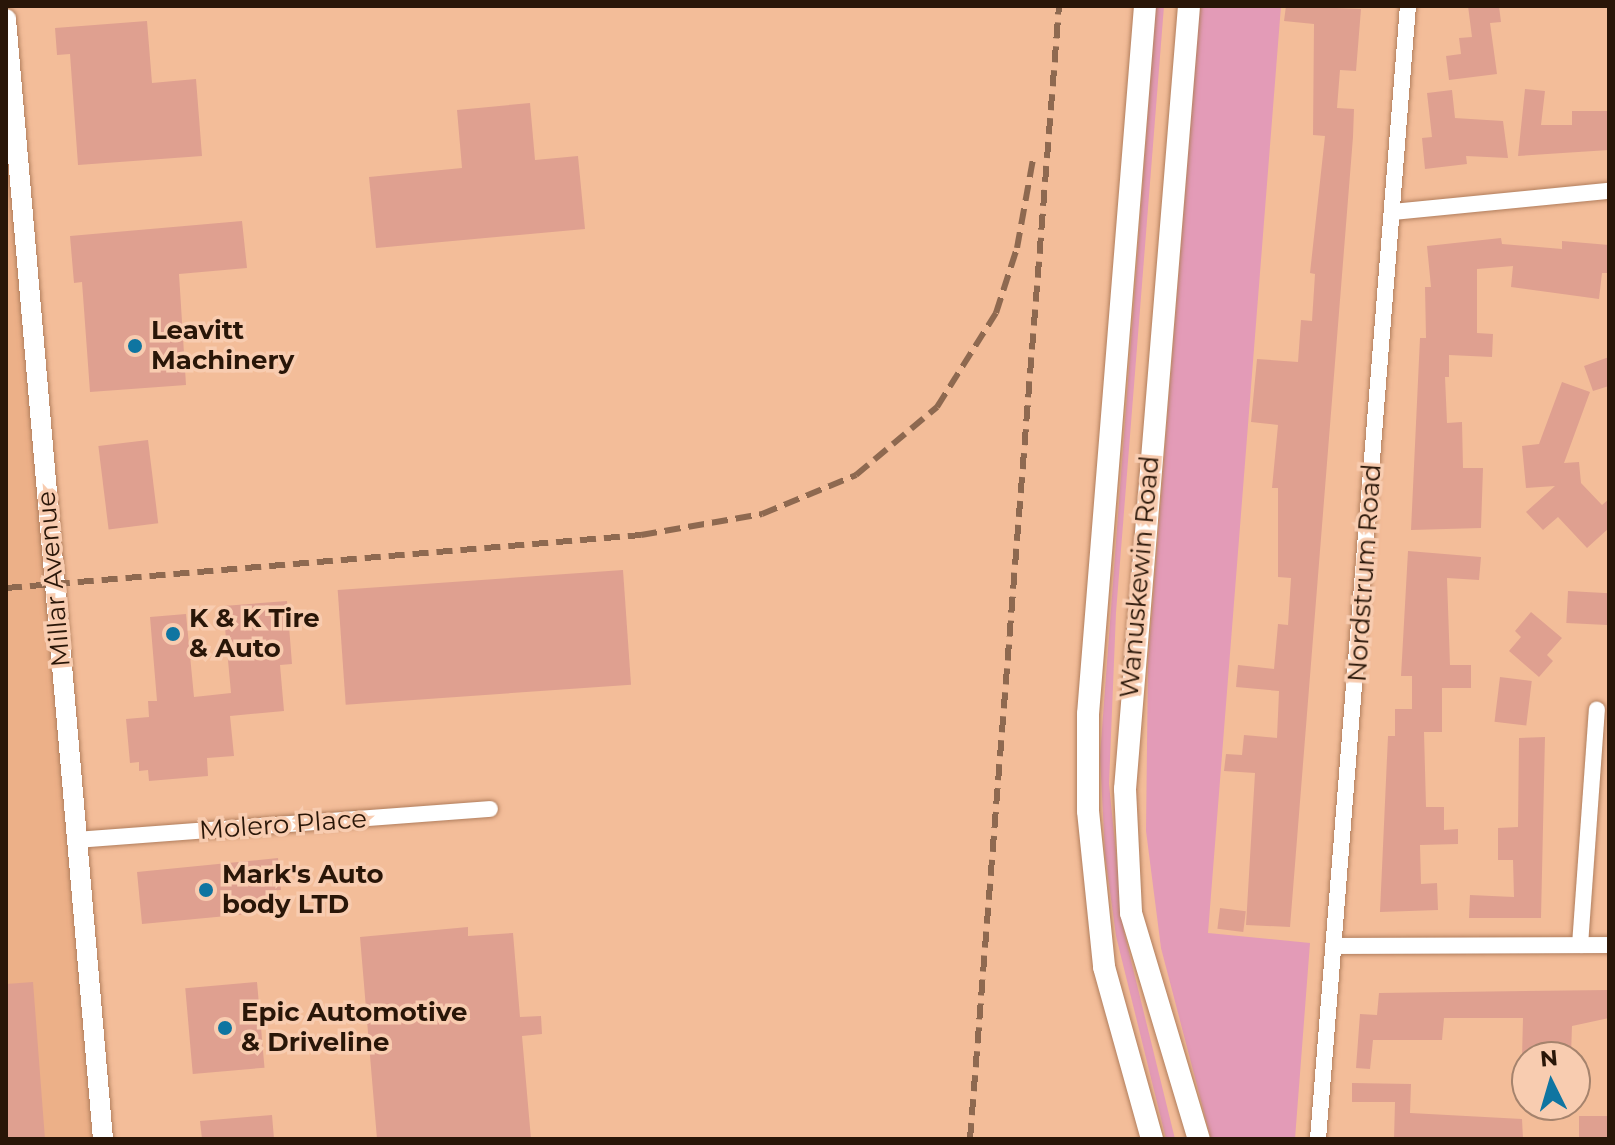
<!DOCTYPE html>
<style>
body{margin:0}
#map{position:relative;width:1615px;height:1145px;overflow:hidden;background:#f3bd99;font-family:Montserrat,sans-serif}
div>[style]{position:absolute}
.built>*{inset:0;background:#ecb088}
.green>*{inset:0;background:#e39bb7}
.building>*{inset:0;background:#dfa090;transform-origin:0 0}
.roads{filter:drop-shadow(0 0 2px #b17e5d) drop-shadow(0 0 2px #b17e5d)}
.minor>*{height:16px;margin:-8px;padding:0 8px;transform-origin:8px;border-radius:8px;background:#fff}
.tertiary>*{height:20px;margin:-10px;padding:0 10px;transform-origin:10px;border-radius:10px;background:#fff}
.secondary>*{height:22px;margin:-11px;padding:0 11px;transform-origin:11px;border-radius:11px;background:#fff}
.rail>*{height:6px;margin-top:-3px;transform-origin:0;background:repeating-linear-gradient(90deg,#8e6950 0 16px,transparent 0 24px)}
.dots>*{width:22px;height:22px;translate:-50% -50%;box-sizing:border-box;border:4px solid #f8ccb0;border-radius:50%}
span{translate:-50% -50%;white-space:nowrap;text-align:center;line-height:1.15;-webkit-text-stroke:7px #f8ccb0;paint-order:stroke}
.poi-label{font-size:26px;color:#291608;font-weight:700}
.left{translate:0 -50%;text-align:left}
.street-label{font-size:26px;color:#291608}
.frame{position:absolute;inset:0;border:8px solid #291608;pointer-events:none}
.north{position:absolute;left:1511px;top:1041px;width:80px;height:80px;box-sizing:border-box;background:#f8ccb0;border:2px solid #a5836d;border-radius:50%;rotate:355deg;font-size:22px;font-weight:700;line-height:32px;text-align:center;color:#291608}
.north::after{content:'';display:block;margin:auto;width:28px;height:36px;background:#0f75a1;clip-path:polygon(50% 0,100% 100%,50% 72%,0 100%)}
</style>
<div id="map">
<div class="built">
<i style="clip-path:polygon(6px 6px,24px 212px,103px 1139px,6px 1139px)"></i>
</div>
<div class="green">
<i style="clip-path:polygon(1156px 6px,1164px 6px,1116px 613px,1109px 784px,1124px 932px,1175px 1139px,1166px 1139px,1116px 936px,1105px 855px,1100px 756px)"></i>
<i style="clip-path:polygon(1200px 6px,1281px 6px,1208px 933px,1310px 943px,1295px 1139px,1211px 1139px,1161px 948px,1146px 831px,1148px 661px)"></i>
</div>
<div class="building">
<i style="clip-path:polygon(1286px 6px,1361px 9px,1356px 71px,1340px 70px,1337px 108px,1354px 109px,1353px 137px,1290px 927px,1246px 925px,1255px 773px,1224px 771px,1226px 754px,1242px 755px,1244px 735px,1277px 738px,1279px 691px,1236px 687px,1238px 665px,1274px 669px,1278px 624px,1288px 625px,1291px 578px,1278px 577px,1278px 488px,1272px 488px,1278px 425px,1251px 422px,1257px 359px,1298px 362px,1301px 320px,1312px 321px,1315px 274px,1310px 273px,1325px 136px,1313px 135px,1314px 24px,1284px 21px)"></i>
<i style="clip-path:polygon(1468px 6px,1499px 6px,1501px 22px,1490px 23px,1497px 74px,1449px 80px,1446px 56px,1461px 54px,1459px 38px,1472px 37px)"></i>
<i style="clip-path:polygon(147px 21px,152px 83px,196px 79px,202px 156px,78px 165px,70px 54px,57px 55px,55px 28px)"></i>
<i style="clip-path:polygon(1525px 89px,1545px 91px,1541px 125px,1572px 125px,1572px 111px,1609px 111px,1609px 150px,1518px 156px)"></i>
<i style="clip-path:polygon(1452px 90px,1455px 118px,1503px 121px,1508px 158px,1466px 156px,1467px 164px,1425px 169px,1422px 138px,1432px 137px,1427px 93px)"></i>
<i style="clip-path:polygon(530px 103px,535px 160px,578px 156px,585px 229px,376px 248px,369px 177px,462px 168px,457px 110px)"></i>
<i style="clip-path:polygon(242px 221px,247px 268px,179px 274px,186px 385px,90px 392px,82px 282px,74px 283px,70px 236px)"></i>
<i style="clip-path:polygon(1501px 238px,1502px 244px,1562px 249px,1562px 241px,1609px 245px,1609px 273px,1602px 273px,1599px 299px,1511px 287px,1513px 266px,1477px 269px,1477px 333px,1493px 334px,1492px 357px,1449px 355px,1449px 377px,1445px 377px,1447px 423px,1462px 422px,1463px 468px,1483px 468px,1481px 528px,1411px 530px,1420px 338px,1426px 338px,1425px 287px,1431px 287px,1427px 246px)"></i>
<i style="clip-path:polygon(1609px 357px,1609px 386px,1593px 391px,1584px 366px)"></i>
<i style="clip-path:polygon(1562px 382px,1590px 392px,1564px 463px,1579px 462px,1581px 483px,1602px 505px,1609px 499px,1609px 528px,1587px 548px,1558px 517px,1543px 530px,1526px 512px,1555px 486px,1526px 488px,1522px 446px,1539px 444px)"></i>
<i style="left:148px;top:440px;width:84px;height:50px;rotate:83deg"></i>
<i style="clip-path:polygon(1408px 551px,1481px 557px,1479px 580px,1447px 578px,1450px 665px,1471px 665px,1471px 688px,1442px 688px,1442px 732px,1424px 732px,1426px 807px,1444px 807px,1444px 830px,1458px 829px,1458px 844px,1420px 845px,1421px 884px,1437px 883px,1438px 910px,1380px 912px,1388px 736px,1395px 736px,1395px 709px,1412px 709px,1412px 676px,1401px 676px)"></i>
<i style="left:623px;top:570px;width:115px;height:286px;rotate:86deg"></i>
<i style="left:1568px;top:591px;width:41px;height:32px;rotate:3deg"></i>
<i style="clip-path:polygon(287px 601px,292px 664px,280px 665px,284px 711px,230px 716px,234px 756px,207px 758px,208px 776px,149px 781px,148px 770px,139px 771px,139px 762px,130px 763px,126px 719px,149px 717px,148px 701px,157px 701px,150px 617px,186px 614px,194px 697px,231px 693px,223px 606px)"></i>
<i style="clip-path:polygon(1531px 612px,1562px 638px,1547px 655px,1553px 661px,1539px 677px,1509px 651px,1521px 637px,1515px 631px)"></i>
<i style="left:1500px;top:677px;width:32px;height:45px;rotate:7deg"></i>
<i style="clip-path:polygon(1545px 737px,1541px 918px,1469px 918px,1470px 895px,1514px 897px,1513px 860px,1498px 860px,1498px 828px,1518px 827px,1519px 738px)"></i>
<i style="clip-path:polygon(278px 858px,281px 890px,267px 891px,269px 912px,142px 924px,137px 872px)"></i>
<i style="left:1220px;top:908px;width:26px;height:21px;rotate:7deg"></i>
<i style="clip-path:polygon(468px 927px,468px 936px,513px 933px,520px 1017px,541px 1016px,542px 1034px,522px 1036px,531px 1139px,377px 1139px,360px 937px)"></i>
<i style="clip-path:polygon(33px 982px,45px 1139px,6px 1139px,6px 984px)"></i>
<i style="left:257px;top:982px;width:86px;height:72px;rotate:85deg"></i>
<i style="clip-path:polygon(1609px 990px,1609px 1018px,1572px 1026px,1571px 1055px,1522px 1057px,1523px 1018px,1444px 1018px,1442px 1040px,1373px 1040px,1370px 1069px,1356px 1068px,1360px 1014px,1377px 1015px,1379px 993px)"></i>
<i style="clip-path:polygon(1352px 1083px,1411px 1084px,1410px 1113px,1522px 1119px,1523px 1139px,1394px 1139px,1395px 1102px,1352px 1102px)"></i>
<i style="clip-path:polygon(272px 1115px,274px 1139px,202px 1139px,200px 1121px)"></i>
<i style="left:1609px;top:1116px;width:23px;height:30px;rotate:90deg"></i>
</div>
<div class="roads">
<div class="minor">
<i style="left:1393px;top:212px;width:217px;rotate:-5.6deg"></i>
<i style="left:77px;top:840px;width:414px;rotate:-4.3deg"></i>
<i style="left:1580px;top:945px;width:236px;rotate:-85.9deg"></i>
<i style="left:1336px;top:946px;width:273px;rotate:-0.2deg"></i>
<i style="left:1318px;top:1139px;width:1137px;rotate:-85.46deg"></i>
</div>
<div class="tertiary">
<i style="left:6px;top:19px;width:1124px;rotate:85.05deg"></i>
</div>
<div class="secondary">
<i style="left:1145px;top:6px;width:710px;rotate:94.6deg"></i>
<i style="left:1088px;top:714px;width:97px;rotate:90deg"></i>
<i style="left:1088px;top:811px;width:157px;rotate:84.1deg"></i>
<i style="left:1104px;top:967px;width:179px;rotate:74.4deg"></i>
<i style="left:1189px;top:6px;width:786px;rotate:94.67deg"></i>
<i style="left:1125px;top:789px;width:124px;rotate:87.2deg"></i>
<i style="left:1131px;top:913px;width:236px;rotate:73.3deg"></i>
</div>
</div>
<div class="rail">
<i style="left:6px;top:588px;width:637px;rotate:-4.77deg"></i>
<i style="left:641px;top:535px;width:123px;rotate:-9.8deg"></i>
<i style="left:762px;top:514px;width:102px;rotate:-22.5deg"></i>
<i style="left:856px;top:475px;width:106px;rotate:-40deg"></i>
<i style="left:937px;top:407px;width:111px;rotate:-57.9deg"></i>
<i style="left:996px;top:313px;width:68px;rotate:-72.1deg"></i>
<i style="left:1017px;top:248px;width:90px;rotate:-79.8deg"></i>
<i style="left:970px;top:1139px;width:1136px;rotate:-85.51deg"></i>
</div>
<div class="dots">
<i style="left:135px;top:346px;background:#0f75a1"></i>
<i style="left:173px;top:634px;background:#0f75a1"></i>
<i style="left:206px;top:890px;background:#0f75a1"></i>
<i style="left:225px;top:1028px;background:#0f75a1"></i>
</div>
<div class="poi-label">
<span class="left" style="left:151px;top:346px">Leavitt<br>Machinery</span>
<span class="left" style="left:189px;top:634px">K &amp; K Tire<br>&amp; Auto</span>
<span class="left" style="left:222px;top:890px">Mark's Auto<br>body LTD</span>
<span class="left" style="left:241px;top:1028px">Epic Automotive<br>&amp; Driveline</span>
</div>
<div class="street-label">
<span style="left:1365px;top:573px;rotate:-86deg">Nordstrum Road</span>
<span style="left:1140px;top:577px;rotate:-85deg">Wanuskewin Road</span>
<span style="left:54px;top:579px;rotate:-95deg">Millar Avenue</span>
<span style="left:283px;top:825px;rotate:-4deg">Molero Place</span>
</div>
<div class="frame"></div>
<div class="north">N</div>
</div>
